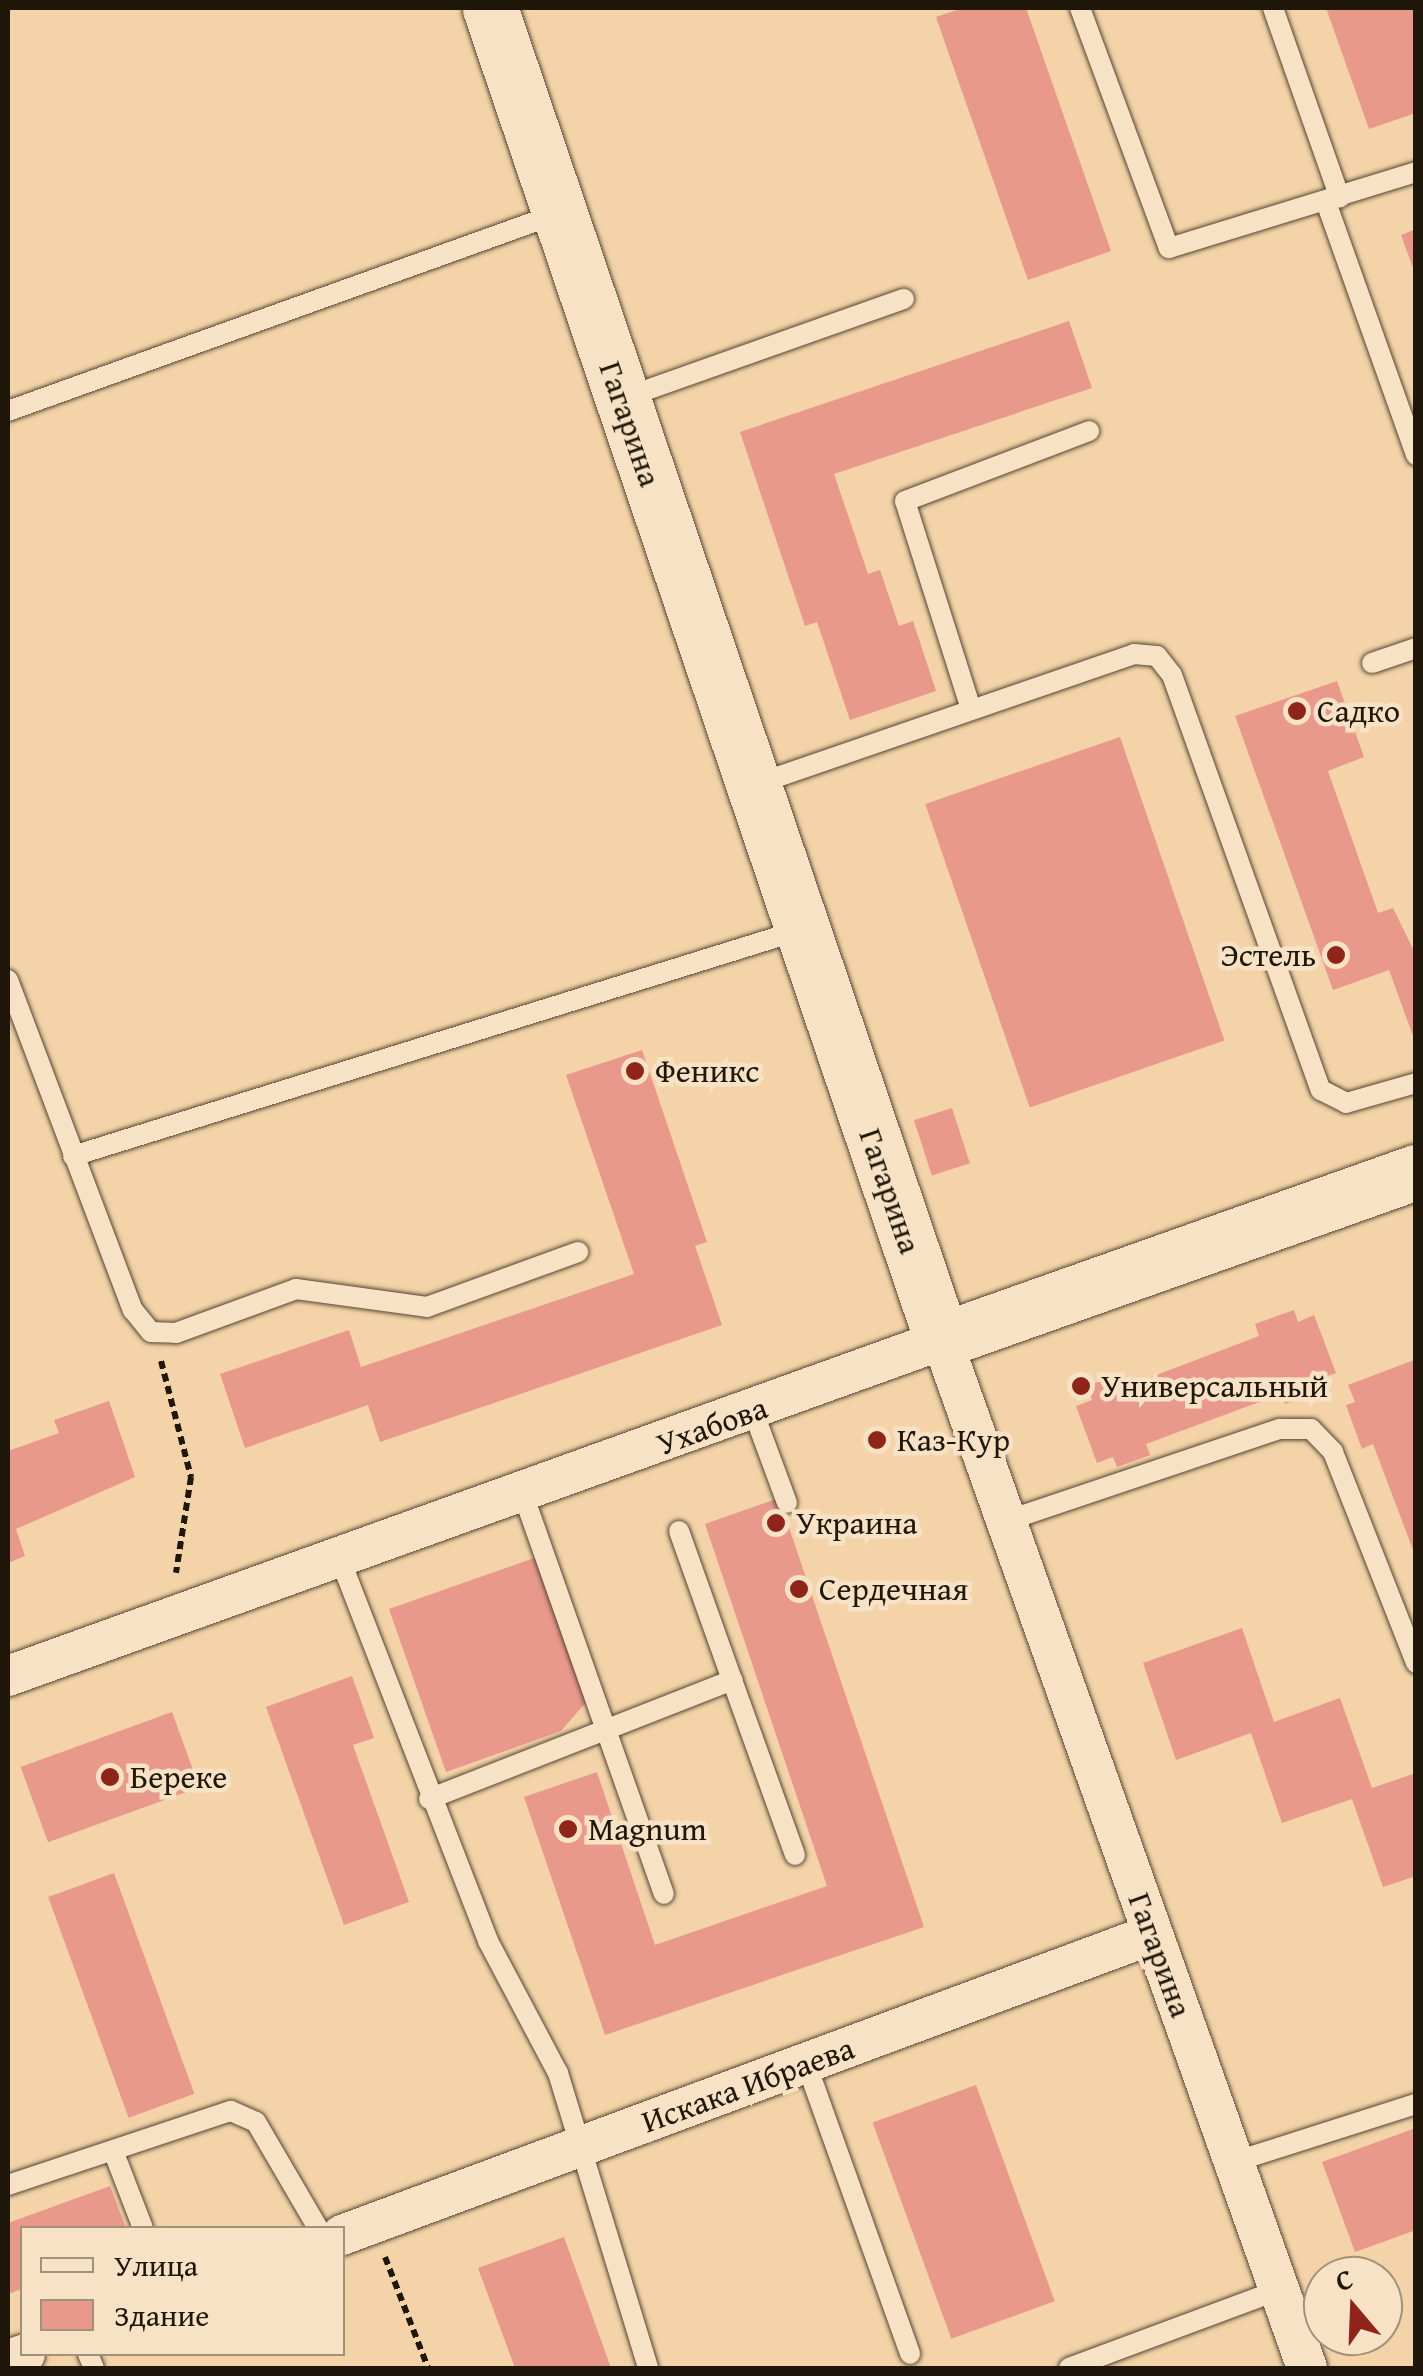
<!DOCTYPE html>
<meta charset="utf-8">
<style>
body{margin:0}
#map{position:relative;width:1423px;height:2376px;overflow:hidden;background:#f3d3a7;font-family:"Gentium Book Plus",serif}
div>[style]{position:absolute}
.building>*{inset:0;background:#e9988c;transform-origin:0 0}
.path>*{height:6px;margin-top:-3px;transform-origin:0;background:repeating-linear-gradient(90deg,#20170b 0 8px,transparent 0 13px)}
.roads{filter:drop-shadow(0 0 2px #554632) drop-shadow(0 0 2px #554632)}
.lane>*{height:20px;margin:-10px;padding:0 10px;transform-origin:10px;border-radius:10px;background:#f7e2c6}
.street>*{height:40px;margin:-20px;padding:0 20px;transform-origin:20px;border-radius:20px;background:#f7e2c6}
.secondary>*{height:55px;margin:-27.5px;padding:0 27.5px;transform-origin:27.5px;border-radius:27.5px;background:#f7e2c6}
.dots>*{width:28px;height:28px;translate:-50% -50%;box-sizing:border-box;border:5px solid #f7e2c6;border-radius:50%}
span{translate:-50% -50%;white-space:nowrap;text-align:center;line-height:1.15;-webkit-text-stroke:9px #f7e2c6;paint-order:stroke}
.street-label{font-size:32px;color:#20170b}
.poi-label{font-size:32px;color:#20170b}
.left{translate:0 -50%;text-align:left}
.right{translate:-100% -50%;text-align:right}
.frame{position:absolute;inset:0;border:10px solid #20170b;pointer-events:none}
.legend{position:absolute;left:20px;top:2226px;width:325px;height:130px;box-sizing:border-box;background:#f7e2c6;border:2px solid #a1917b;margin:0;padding:12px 18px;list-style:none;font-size:30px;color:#20170b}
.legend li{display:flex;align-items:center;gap:20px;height:50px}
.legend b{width:50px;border:2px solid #a1917b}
.north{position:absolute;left:1303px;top:2256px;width:100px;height:100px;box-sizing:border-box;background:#f7e2c6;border:2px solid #a1917b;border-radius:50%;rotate:341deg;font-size:28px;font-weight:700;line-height:40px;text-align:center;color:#20170b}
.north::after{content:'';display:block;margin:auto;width:35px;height:45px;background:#8f2418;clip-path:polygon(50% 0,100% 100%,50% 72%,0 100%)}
</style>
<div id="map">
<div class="building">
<i style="clip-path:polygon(963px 8px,1026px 8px,1111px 251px,1028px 280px,936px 17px)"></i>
<i style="clip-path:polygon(1326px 8px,1416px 8px,1416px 113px,1369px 129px)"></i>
<i style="clip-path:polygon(1416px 229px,1416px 273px,1415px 273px,1401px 235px)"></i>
<i style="clip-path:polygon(1069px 321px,1092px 388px,834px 474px,868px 574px,880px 570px,899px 626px,913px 621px,936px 691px,850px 720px,817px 622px,805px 626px,740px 432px)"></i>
<i style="clip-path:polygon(1337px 681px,1364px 757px,1328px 771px,1378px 913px,1393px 908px,1416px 955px,1416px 1044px,1389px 970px,1333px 990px,1235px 716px)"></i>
<i style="left:1120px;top:737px;width:321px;height:206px;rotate:71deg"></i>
<i style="clip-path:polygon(642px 1050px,707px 1242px,695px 1246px,722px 1325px,380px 1442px,368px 1405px,245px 1448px,220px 1374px,349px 1330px,361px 1367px,634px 1274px,566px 1075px)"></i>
<i style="left:952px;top:1108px;width:58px;height:40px;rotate:72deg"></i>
<i style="clip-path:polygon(1294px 1310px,1298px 1322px,1314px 1315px,1336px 1373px,1319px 1379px,1323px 1390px,1285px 1404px,1281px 1394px,1146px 1444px,1150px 1455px,1117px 1467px,1113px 1457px,1097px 1463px,1076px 1406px,1092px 1400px,1087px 1386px,1120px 1374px,1125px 1387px,1259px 1336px,1255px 1324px)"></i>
<i style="clip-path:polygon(1414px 1360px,1416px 1365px,1415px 1555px,1373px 1444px,1362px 1449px,1346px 1405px,1355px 1402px,1348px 1385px)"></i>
<i style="clip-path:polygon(109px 1401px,135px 1477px,16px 1529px,25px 1556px,8px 1563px,8px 1451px,59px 1433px,54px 1420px)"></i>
<i style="clip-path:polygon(779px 1498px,924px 1927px,605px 2035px,524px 1797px,597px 1772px,655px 1945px,827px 1886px,705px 1524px)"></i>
<i style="clip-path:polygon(537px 1557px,587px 1701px,561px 1731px,446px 1772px,389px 1609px)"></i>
<i style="clip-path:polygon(1242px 1628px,1274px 1722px,1340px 1698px,1372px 1788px,1416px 1773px,1416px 1876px,1383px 1887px,1352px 1799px,1282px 1823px,1251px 1733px,1176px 1760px,1143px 1663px)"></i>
<i style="clip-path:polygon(352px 1676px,374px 1738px,353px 1745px,409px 1902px,344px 1925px,266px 1707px)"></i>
<i style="left:172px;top:1712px;width:80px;height:161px;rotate:70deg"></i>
<i style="left:114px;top:1873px;width:235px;height:70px;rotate:70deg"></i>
<i style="left:976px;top:2085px;width:230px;height:110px;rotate:70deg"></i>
<i style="clip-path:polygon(1413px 2129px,1416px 2230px,1355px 2252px,1322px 2162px)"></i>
<i style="clip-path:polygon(110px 2186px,126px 2228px,22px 2228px,22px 2289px,8px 2294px,8px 2223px)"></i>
<i style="clip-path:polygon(564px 2237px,611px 2368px,515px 2368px,478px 2268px)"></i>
</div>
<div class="path">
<i style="left:161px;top:1361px;width:120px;rotate:75.5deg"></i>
<i style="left:191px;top:1477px;width:97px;rotate:98.9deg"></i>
<i style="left:385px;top:2257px;width:119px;rotate:68.8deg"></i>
</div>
<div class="roads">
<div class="lane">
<i style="left:1080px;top:8px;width:256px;rotate:69.7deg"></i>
<i style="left:1169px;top:248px;width:258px;rotate:-17.1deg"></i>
<i style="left:1273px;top:8px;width:201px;rotate:70.6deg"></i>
<i style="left:1326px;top:202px;width:269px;rotate:70.4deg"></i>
<i style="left:624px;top:398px;width:297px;rotate:-19.5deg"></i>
<i style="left:8px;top:411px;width:582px;rotate:-19.77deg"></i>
<i style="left:1372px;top:663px;width:46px;rotate:-18.8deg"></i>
<i style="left:971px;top:709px;width:218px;rotate:-107.6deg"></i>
<i style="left:905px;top:501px;width:197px;rotate:-20.8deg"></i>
<i style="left:754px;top:785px;width:402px;rotate:-19deg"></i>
<i style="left:1134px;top:654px;width:23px;rotate:5deg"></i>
<i style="left:1157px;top:656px;width:24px;rotate:52deg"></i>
<i style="left:1172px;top:675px;width:441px;rotate:70.3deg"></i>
<i style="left:1321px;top:1090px;width:28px;rotate:27deg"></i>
<i style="left:1346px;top:1103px;width:73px;rotate:-15.9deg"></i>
<i style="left:8px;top:980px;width:353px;rotate:69.3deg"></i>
<i style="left:133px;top:1310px;width:28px;rotate:51deg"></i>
<i style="left:151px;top:1332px;width:25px;rotate:2deg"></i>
<i style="left:176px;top:1333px;width:128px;rotate:-20.1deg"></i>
<i style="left:296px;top:1289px;width:132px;rotate:7.8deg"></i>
<i style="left:427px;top:1307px;width:161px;rotate:-20deg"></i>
<i style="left:73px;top:1156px;width:761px;rotate:-17.27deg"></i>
<i style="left:753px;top:1411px;width:98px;rotate:69.7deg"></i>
<i style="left:523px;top:1494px;width:424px;rotate:70.6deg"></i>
<i style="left:1006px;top:1521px;width:289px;rotate:-18.6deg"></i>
<i style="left:1280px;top:1429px;width:31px"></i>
<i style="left:1311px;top:1429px;width:32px;rotate:46deg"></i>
<i style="left:1333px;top:1452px;width:227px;rotate:68.5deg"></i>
<i style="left:679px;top:1531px;width:158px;rotate:70.4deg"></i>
<i style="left:340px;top:1559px;width:410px;rotate:68.8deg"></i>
<i style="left:488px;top:1941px;width:149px;rotate:62.1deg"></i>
<i style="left:558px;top:2073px;width:308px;rotate:73deg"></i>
<i style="left:429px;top:1799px;width:326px;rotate:-21.4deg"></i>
<i style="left:732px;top:1680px;width:186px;rotate:70.2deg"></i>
<i style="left:806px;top:2063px;width:309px;rotate:70.3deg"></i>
<i style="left:114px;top:2153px;width:80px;rotate:68.9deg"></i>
<i style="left:1234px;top:2162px;width:191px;rotate:-17.7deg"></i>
<i style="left:8px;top:2185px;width:235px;rotate:-18.4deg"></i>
<i style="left:231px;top:2111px;width:27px;rotate:24deg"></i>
<i style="left:256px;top:2122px;width:123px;rotate:59.7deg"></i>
<i style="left:88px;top:2354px;width:15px;rotate:67deg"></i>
<i style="left:1069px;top:2368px;width:224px;rotate:-20.4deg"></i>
</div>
<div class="street">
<i style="left:8px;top:1676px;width:993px;rotate:-19.79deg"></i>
<i style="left:942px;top:1340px;width:1091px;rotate:70.45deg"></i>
<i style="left:342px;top:2235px;width:865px;rotate:-20.36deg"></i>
<i style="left:8px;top:2360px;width:18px;rotate:-19deg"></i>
</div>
<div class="secondary">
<i style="left:490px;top:8px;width:1407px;rotate:71.26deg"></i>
<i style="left:942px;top:1340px;width:503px;rotate:-19.52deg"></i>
</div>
</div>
<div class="dots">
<i style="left:1297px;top:711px;background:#8f2418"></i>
<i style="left:1336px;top:955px;background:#8f2418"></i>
<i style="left:635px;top:1071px;background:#8f2418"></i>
<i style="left:1081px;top:1386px;background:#8f2418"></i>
<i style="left:877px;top:1440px;background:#8f2418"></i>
<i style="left:776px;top:1523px;background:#8f2418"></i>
<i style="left:799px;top:1589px;background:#8f2418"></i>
<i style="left:110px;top:1777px;background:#8f2418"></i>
<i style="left:568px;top:1829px;background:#8f2418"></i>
</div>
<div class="street-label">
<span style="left:630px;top:424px;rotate:71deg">Гагарина</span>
<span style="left:890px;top:1191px;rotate:71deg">Гагарина</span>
<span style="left:712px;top:1426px;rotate:-20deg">Ухабова</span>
<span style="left:1160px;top:1955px;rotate:70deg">Гагарина</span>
<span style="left:748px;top:2085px;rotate:-20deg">Искака Ибраева</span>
</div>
<div class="poi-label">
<span class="left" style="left:1317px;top:711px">Садко</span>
<span class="right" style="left:1316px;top:955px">Эстель</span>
<span class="left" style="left:655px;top:1071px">Феникс</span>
<span class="left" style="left:1101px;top:1386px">Универсальный</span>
<span class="left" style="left:897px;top:1440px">Каз-Кур</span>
<span class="left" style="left:796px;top:1523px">Украина</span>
<span class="left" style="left:819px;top:1589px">Сердечная</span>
<span class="left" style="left:130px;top:1777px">Береке</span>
<span class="left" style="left:588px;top:1829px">Magnum</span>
</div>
<div class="frame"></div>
<ul class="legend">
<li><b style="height:12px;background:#f7e2c6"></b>Улица</li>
<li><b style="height:28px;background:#e9988c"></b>Здание</li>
</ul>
<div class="north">С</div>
</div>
